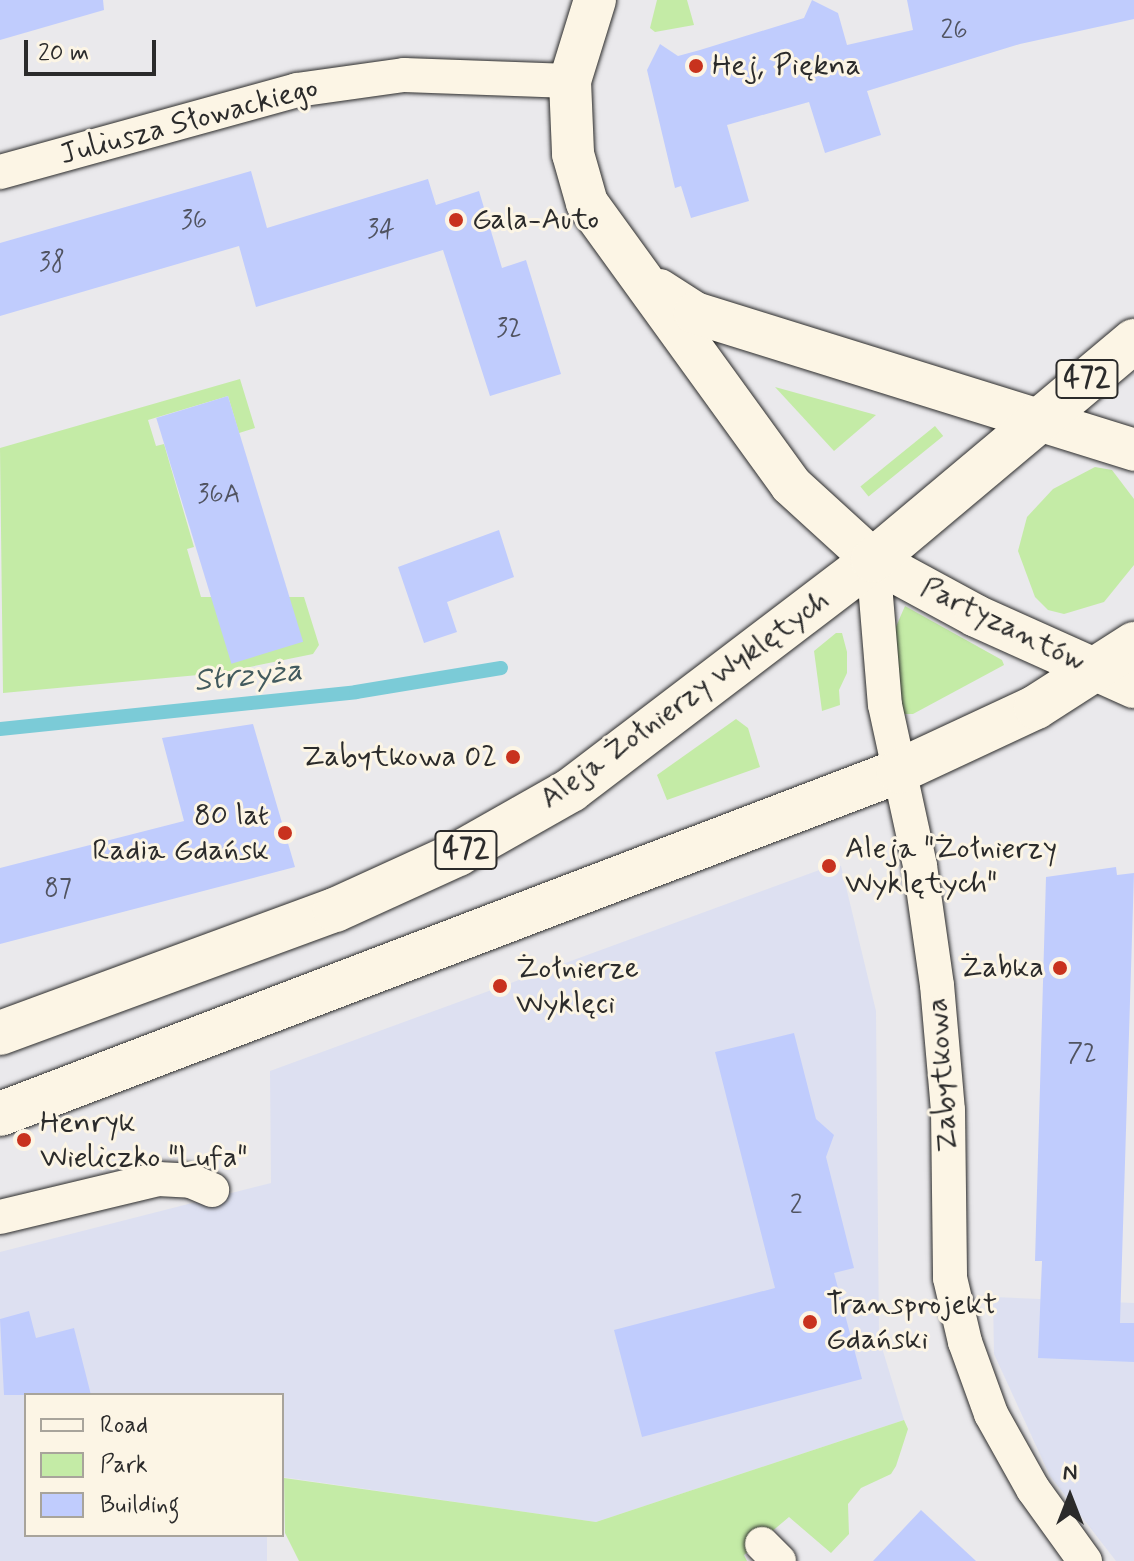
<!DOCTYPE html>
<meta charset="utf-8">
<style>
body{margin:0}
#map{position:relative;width:1134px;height:1561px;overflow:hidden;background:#eae9ec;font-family:Mynerve,sans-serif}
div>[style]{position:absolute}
.built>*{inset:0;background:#dde0f1}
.green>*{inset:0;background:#c4eba6;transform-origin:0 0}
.stream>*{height:14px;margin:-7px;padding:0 7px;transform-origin:7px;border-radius:7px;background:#7bcbd7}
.building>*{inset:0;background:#c0ccfd;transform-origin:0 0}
.roads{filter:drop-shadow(0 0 2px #2b2b2b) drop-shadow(0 0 2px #2b2b2b)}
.minor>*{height:34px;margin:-17px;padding:0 17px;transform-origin:17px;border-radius:17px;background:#fcf5e5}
.tertiary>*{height:42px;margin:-21px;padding:0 21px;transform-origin:21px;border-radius:21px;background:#fcf5e5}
.primary>*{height:44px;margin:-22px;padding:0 22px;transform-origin:22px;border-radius:22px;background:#fcf5e5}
.dots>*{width:22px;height:22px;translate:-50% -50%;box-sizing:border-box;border:4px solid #fcf5e5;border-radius:50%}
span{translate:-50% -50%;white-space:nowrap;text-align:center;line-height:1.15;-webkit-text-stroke:6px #fcf5e5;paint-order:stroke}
.number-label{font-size:26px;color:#505360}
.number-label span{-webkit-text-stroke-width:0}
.shield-label span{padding:2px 6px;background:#fcf5e5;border:2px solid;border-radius:6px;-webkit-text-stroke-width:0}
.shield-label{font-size:28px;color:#2b2b2b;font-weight:700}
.poi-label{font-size:30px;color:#2b2b2b}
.left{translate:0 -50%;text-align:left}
.right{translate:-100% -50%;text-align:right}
.street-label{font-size:30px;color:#2b2b2b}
.water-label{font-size:32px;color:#435b5f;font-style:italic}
.legend{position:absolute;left:24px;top:1393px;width:260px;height:144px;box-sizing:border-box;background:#fcf5e5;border:2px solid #a8a49b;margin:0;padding:10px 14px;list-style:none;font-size:24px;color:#2b2b2b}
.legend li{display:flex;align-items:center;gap:16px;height:40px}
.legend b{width:40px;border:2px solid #a8a49b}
.north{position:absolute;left:1030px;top:1457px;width:80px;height:80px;-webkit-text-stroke:6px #fcf5e5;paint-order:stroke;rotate:0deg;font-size:22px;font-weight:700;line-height:32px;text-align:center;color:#2b2b2b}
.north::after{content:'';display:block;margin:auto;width:28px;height:36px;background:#2b2b2b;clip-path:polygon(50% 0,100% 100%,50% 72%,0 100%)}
.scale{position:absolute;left:24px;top:40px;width:132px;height:36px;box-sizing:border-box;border:4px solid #2b2b2b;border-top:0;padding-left:10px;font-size:24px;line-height:28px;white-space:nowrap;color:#2b2b2b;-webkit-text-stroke:6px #fcf5e5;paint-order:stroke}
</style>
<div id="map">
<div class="built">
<i style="clip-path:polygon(833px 865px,841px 866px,876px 1011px,879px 1338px,904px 1420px,596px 1522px,282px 1477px,282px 1395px,26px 1395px,26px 1535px,267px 1535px,267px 1561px,0 1561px,0 1252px,271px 1183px,270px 1071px)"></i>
<i style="clip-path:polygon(993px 1297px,1134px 1303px,1134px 1561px,1116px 1561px,1050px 1476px,994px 1354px)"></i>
</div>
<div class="green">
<i style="clip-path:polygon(657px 0,687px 0,694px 25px,655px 32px,650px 28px)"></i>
<i style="clip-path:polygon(240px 379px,255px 428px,239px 433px,228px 396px,148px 420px,156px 446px,164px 444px,194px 547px,187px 549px,201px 597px,304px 597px,319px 645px,313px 654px,220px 673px,3px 693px,0 448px)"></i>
<i style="clip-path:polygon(775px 387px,876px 415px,834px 451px)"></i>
<i style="left:935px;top:426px;width:13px;height:96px;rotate:51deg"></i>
<i style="clip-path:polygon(1095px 467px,1112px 470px,1134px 499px,1134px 565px,1104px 602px,1064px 614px,1048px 610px,1035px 597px,1018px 551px,1027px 517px,1053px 489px)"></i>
<i style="clip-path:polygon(905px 606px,1002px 660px,1004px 665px,913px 714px,903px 714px,895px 629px)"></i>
<i style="clip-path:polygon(836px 633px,842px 633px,847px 652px,847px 673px,839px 690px,840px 705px,822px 711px,814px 651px)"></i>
<i style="clip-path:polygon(736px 719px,748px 728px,760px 767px,667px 800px,657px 775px)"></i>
<i style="clip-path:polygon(904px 1420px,908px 1429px,896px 1466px,891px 1474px,861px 1488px,848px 1504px,849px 1534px,831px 1553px,789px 1517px,744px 1555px,747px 1561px,299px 1561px,285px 1533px,284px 1478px,596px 1522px)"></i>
</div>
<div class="stream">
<i style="left:0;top:729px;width:358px;rotate:-5.9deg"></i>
<i style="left:356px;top:692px;width:147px;rotate:-9.4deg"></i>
</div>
<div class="building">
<i style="clip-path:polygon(0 0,103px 0,104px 10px,0 40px)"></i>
<i style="clip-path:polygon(812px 0,838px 13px,847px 45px,913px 30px,907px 0,1134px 0,1134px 19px,1020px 44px,867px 91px,881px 135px,825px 153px,809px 102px,727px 125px,749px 201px,691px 218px,681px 186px,675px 188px,647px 70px,660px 44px,678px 56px,700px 50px,804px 18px)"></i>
<i style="clip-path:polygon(251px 171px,267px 228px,428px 179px,436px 205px,479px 191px,502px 268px,526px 260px,561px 374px,490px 396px,443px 250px,256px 307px,239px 246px,0 316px,0 243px)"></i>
<i style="left:228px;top:396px;width:257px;height:75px;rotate:73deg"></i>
<i style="clip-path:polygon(499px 530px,514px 577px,447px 602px,457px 632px,424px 643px,398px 567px)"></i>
<i style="clip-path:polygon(253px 724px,295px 867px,0 944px,0 868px,184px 821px,162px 738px)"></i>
<i style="clip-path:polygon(1116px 867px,1117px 875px,1134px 873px,1120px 1323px,1134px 1323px,1134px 1362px,1038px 1358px,1042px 1261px,1035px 1261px,1046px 877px)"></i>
<i style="clip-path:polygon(794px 1033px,816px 1119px,834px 1135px,826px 1157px,854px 1268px,834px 1273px,862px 1379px,642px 1437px,614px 1330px,775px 1288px,715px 1052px)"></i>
<i style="clip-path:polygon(29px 1311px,36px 1338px,74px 1328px,91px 1395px,4px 1395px,0 1319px)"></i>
<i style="clip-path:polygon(921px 1510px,976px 1561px,873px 1561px)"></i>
</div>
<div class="roads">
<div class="minor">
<i style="left:0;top:172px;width:308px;rotate:-15.4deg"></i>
<i style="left:297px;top:90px;width:108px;rotate:-8deg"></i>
<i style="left:404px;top:75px;width:166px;rotate:2.1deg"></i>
<i style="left:873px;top:560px;width:145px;rotate:85.3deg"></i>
<i style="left:885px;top:705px;width:165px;rotate:77.7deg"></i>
<i style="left:920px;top:866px;width:120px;rotate:81.9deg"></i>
<i style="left:937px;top:985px;width:125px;rotate:85deg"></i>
<i style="left:948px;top:1110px;width:168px;rotate:89.3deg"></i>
<i style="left:950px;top:1278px;width:66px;rotate:76.8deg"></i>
<i style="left:965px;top:1342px;width:77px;rotate:70.1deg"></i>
<i style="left:991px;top:1414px;width:86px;rotate:60.8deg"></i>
<i style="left:1033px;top:1489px;width:89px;rotate:54.2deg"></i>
<i style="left:0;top:1217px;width:163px;rotate:-13.5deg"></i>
<i style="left:158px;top:1179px;width:33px;rotate:3deg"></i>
<i style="left:191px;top:1181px;width:23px;rotate:23deg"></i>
<i style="left:762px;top:1544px;width:24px;rotate:45deg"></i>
</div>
<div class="tertiary">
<i style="left:595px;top:0;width:85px;rotate:107.2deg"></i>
<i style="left:570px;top:81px;width:73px;rotate:87.6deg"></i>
<i style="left:573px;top:154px;width:51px;rotate:74.1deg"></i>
<i style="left:587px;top:203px;width:348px;rotate:54.1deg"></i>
<i style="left:791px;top:485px;width:111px;rotate:42.4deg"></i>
<i style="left:873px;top:560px;width:117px;rotate:28.5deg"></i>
<i style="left:976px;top:616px;width:173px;rotate:24.2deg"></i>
<i style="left:659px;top:290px;width:43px;rotate:32.6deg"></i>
<i style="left:695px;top:313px;width:460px;rotate:17.3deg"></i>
</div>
<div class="primary">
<i style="left:0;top:1033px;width:357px;rotate:-20.2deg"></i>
<i style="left:335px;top:910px;width:135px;rotate:-24.5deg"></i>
<i style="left:458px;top:854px;width:130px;rotate:-29.5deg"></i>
<i style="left:571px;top:790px;width:380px;rotate:-37.3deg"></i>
<i style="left:873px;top:560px;width:341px;rotate:-40deg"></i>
<i style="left:0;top:1114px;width:962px;rotate:-20.88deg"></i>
<i style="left:899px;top:771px;width:151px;rotate:-25deg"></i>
<i style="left:1036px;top:707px;width:117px;rotate:-32.7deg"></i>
</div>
</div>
<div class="dots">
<i style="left:696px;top:66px;background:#c8321e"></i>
<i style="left:456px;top:220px;background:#c8321e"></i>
<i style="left:513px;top:757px;background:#c8321e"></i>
<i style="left:285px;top:833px;background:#c8321e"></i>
<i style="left:829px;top:866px;background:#c8321e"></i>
<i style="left:1060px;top:968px;background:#c8321e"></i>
<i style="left:500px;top:986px;background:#c8321e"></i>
<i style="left:24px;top:1140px;background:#c8321e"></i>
<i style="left:810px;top:1322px;background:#c8321e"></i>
</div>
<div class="number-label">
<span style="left:954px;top:32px">26</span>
<span style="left:194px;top:222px">36</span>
<span style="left:381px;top:231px">34</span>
<span style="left:52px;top:264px">38</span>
<span style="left:509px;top:330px">32</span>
<span style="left:219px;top:496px">36A</span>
<span style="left:58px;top:890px">87</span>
<span style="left:1082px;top:1055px">72</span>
<span style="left:796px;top:1207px">2</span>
</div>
<div class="shield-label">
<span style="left:1087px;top:379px">472</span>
<span style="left:466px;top:850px">472</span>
</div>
<div class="poi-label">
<span class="left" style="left:712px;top:66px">Hej, Piękna</span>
<span class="left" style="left:472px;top:220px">Gala-Auto</span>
<span class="right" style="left:497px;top:757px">Zabytkowa 02</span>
<span class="right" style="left:269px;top:833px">80 lat<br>Radia Gdańsk</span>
<span class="left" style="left:845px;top:866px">Aleja "Żołnierzy<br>Wyklętych"</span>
<span class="right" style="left:1044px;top:968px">Żabka</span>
<span class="left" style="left:516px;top:986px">Żołnierze<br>Wyklęci</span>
<span class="left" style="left:40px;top:1140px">Henryk<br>Wieliczko "Lufa"</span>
<span class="left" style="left:826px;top:1322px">Transprojekt<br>Gdański</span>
</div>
<div class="street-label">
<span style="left:189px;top:122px;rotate:-15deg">Juliusza Słowackiego</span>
<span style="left:1003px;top:625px;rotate:26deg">Partyzantów</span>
<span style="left:685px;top:700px;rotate:-36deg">Aleja Żołnierzy Wyklętych</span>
<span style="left:943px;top:1075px;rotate:-94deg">Zabytkowa</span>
</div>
<div class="water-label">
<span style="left:248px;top:676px;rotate:-6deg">Strzyża</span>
</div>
<ul class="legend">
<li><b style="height:10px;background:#fcf5e5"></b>Road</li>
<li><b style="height:22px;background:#c4eba6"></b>Park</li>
<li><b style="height:22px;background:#c0ccfd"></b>Building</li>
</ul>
<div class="north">N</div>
<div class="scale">20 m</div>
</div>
